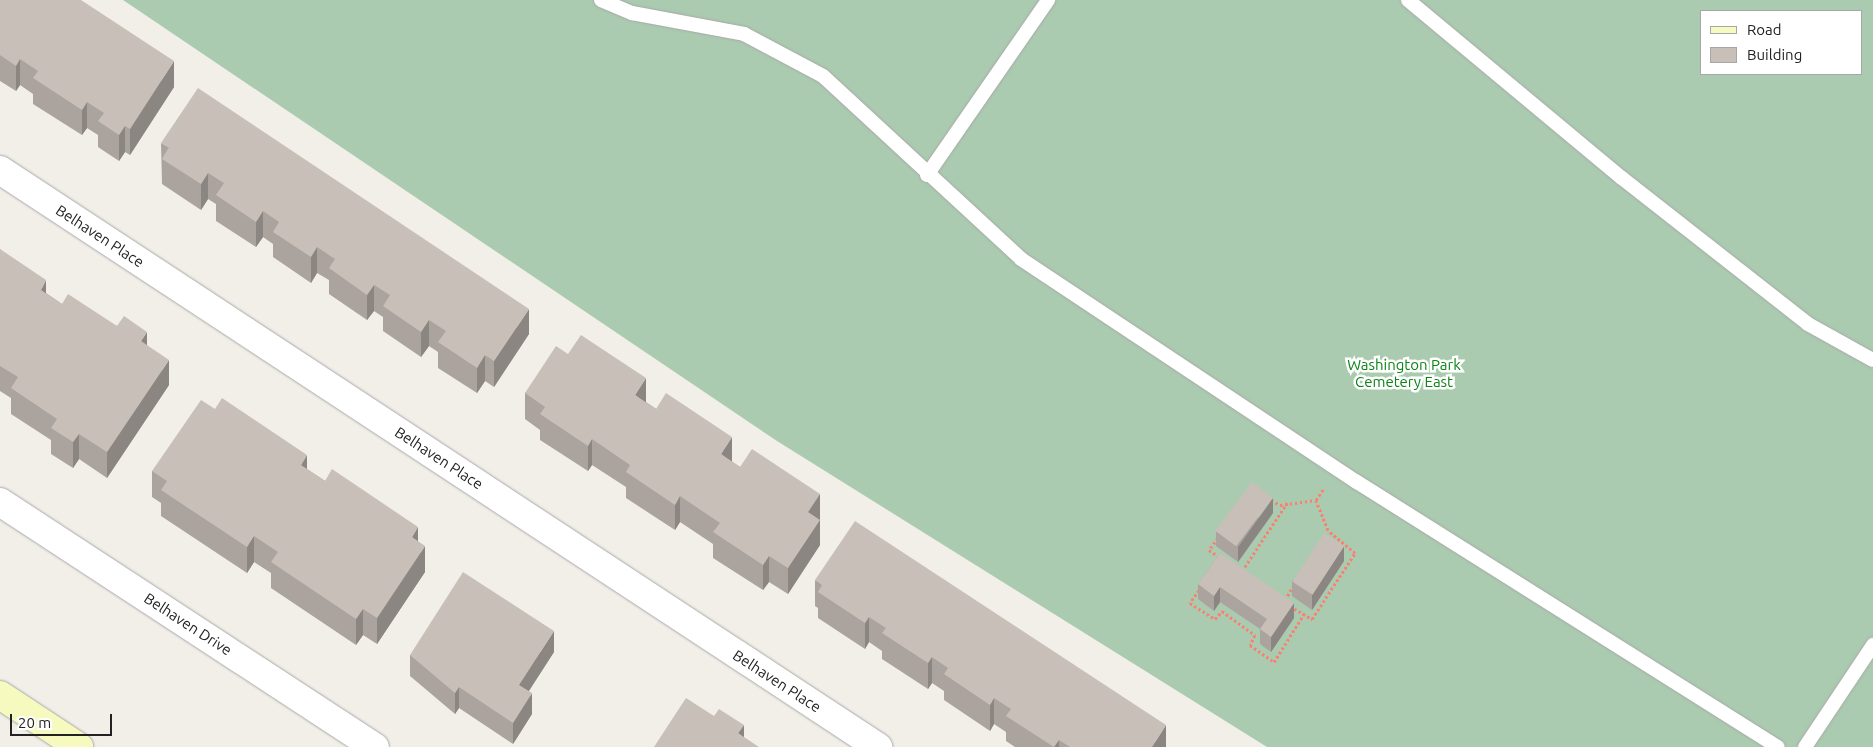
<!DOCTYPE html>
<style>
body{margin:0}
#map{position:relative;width:1873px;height:747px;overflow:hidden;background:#f2efe9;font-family:Ubuntu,sans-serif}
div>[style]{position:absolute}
.cemetery>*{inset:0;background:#aacbaf}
.path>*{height:3px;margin-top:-1.5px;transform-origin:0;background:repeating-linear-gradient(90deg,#fa8072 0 2.5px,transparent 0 5px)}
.roads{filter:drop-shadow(0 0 1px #a9a9a9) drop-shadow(0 0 1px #a9a9a9)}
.lane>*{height:14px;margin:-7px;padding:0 7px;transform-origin:7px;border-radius:7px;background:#fff}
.street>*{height:28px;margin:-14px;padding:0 14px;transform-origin:14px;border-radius:14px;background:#fff}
.secondary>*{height:28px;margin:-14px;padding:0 14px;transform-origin:14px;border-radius:14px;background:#f7fabf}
.wall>*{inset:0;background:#aba49e}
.shaded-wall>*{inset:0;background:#8b8681}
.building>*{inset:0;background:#c7bfb8;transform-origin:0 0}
span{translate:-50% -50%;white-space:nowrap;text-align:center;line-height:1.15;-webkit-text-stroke:5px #fff;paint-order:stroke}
.street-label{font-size:15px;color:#222}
.park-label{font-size:15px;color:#0c8416}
.legend{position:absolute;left:1700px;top:10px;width:162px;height:65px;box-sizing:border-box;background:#fff;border:1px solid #a7a7a7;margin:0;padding:6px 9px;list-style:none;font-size:15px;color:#222}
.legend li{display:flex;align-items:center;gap:10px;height:25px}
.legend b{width:25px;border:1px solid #a7a7a7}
.scale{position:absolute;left:10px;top:714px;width:102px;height:22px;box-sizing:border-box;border:2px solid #222;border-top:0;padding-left:6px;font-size:15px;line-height:18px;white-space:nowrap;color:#222;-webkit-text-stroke:4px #fff;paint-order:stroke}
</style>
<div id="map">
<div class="cemetery">
<i style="clip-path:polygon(evenodd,123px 0,1873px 0,1873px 747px,1267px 747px,777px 441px,123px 0,1702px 11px,1862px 11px,1862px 74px,1702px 74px,1702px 11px)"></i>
</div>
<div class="path">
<i style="left:1271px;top:500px;width:10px;rotate:29deg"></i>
<i style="left:1280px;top:505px;width:36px;rotate:-8deg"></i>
<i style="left:1218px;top:538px;width:15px;rotate:127deg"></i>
<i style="left:1209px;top:550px;width:14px;rotate:34deg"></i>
<i style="left:1242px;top:571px;width:82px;rotate:-56.5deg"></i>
<i style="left:1199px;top:590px;width:16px;rotate:125deg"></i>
<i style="left:1190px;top:603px;width:30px;rotate:33deg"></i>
<i style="left:1215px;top:619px;width:11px;rotate:-49deg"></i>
<i style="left:1222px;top:611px;width:41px;rotate:36deg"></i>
<i style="left:1255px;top:635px;width:11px;rotate:117deg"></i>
<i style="left:1250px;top:645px;width:29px;rotate:35deg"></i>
<i style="left:1274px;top:662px;width:57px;rotate:-58deg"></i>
<i style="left:1285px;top:600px;width:16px;rotate:-60deg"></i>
<i style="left:1290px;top:606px;width:26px;rotate:31deg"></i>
<i style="left:1312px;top:619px;width:79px;rotate:-56.9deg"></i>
<i style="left:1355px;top:553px;width:35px;rotate:-140deg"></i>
<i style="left:1328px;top:530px;width:32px;rotate:-112deg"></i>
<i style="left:1316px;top:500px;width:14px;rotate:-56deg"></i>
</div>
<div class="roads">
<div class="lane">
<i style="left:601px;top:0;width:34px;rotate:23deg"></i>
<i style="left:632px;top:13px;width:114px;rotate:10.6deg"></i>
<i style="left:744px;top:34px;width:89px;rotate:28deg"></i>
<i style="left:823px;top:76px;width:270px;rotate:42.7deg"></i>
<i style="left:1021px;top:259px;width:403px;rotate:33.6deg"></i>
<i style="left:1357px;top:482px;width:497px;rotate:32.2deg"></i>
<i style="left:1408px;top:0;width:278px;rotate:39.8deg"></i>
<i style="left:1622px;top:178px;width:236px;rotate:38.1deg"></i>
<i style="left:1808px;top:324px;width:74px;rotate:29deg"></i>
<i style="left:927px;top:175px;width:213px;rotate:-55.3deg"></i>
<i style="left:1805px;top:747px;width:123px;rotate:-56.3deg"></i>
</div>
<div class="street">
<i style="left:0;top:170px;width:1051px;rotate:33.31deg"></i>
<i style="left:0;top:502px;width:448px;rotate:33.2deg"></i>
</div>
<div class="secondary">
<i style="left:0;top:695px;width:95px;rotate:33.4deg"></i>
</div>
</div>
<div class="wall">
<i style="clip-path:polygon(0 0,174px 87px,130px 155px,125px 152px,119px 161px,98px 147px,98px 135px,87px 128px,82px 135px,33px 104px,33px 94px,20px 85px,16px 91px,0 81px)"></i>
<i style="clip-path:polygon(161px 143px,529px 334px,494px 387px,485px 381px,477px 393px,438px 368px,438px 352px,429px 346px,421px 357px,383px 331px,383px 317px,374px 311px,367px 320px,329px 294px,329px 280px,317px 273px,311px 283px,273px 257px,273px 244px,263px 237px,256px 247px,216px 221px,216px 204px,208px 199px,201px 210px,162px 184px)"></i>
<i style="clip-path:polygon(0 249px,46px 293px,62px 304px,117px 326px,147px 345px,169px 385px,107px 478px,79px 459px,73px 468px,51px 454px,51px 440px,11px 414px,11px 398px,0 391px)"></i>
<i style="clip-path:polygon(568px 354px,646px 402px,740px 467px,820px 494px,820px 545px,788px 594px,769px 582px,763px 590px,713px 558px,713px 544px,680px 522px,675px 530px,626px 498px,626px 487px,592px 465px,588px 471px,540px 440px,540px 430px,525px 419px,525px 393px)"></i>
<i style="clip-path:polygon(307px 469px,418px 542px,425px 572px,377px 644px,363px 635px,356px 645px,271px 588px,271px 573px,254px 562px,247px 573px,161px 516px,161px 503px,152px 497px,152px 471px)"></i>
<i style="clip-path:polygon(1273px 513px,1238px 562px,1216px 546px,1216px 531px)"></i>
<i style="clip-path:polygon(1220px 553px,1294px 618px,1271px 652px,1260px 644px,1260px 629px,1220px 602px,1214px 611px,1198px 599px,1198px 584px)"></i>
<i style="clip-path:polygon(1344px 561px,1312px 610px,1292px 596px,1292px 581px)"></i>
<i style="clip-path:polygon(815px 580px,1166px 747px,1015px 747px,1006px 741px,1006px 732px,994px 724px,990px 731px,944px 700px,944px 691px,932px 683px,928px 689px,882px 659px,882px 651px,869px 642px,865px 649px,818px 618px,818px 608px,815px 606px)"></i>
<i style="clip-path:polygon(554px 652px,529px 691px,532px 714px,513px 744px,459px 708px,455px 714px,410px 676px,410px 655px)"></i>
</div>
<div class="shaded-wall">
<i style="clip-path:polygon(20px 59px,20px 85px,16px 91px,16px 66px)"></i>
<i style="clip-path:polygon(174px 61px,174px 87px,130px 155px,130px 129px)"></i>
<i style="clip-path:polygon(87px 102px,87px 128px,82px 135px,82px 110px)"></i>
<i style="clip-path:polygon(125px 126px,125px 152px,119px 161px,119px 135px)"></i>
<i style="clip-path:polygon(208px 173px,208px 199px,201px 210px,201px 184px)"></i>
<i style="clip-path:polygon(263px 211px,263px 237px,256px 247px,256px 222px)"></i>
<i style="clip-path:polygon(317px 247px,317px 273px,311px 283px,311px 257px)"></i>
<i style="clip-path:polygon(46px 280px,46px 306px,41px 290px)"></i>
<i style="clip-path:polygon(374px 285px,374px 311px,367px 320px,367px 295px)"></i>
<i style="clip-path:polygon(529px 309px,529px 334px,494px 387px,494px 361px)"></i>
<i style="clip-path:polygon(429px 320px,429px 346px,421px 357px,421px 332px)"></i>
<i style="clip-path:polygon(147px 332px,147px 357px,141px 341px)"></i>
<i style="clip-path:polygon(485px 355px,485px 381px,477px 393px,477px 368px)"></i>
<i style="clip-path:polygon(169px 360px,169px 385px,107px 478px,107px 452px)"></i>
<i style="clip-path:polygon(646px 378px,646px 404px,635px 395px)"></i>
<i style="clip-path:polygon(79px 434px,79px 459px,73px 468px,73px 442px)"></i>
<i style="clip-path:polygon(732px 437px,732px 463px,721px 454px)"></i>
<i style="clip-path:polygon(592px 439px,592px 465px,588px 471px,588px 446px)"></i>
<i style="clip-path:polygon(307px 455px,307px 481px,301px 465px)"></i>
<i style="clip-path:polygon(820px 494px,820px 545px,788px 594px,788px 568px,808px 512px)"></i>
<i style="clip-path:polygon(680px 496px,680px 522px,675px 530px,675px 505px)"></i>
<i style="clip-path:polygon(1273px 498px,1273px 513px,1238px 562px,1238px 547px)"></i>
<i style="clip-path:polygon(418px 527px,418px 553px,412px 537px)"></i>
<i style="clip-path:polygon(254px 536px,254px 562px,247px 573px,247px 547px)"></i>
<i style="clip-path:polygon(425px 546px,425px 572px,377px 644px,377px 618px)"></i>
<i style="clip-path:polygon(1344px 546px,1344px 561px,1312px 610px,1312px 595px)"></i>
<i style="clip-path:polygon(769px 556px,769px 582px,763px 590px,763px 565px)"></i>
<i style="clip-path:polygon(1220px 587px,1220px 602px,1214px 611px,1214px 596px)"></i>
<i style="clip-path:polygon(1294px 603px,1294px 618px,1271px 652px,1271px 637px)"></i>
<i style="clip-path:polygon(363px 609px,363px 635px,356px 645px,356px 619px)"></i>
<i style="clip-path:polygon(869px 617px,869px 642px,865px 649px,865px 623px)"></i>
<i style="clip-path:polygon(554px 631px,554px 652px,519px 706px,519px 685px)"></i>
<i style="clip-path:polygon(932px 657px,932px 683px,928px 689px,928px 663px)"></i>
<i style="clip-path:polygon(459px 687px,459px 708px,455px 714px,455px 693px)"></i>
<i style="clip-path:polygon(532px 693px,532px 714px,513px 744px,513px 723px)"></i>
<i style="clip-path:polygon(994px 698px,994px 724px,990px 731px,990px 705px)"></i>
<i style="clip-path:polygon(744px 725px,744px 747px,738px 733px)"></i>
<i style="clip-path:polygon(1166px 725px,1166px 747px,1152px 747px)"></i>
<i style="clip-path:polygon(1059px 740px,1059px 747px,1054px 747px)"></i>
</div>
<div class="building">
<i style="clip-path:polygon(0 0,81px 0,174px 61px,130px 129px,125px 126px,119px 135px,98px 121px,104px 113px,87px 102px,82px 110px,33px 78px,38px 71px,20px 59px,16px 66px,0 55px)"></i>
<i style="clip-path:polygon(198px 88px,529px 309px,494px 361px,485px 355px,477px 368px,438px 342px,446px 331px,429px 320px,421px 332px,383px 306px,390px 295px,374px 285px,367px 295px,329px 268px,335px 259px,317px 247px,311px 257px,273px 232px,279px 222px,263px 211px,256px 222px,216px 195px,224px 183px,208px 173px,201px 184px,162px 159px,169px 147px,161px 143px)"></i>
<i style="clip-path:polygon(0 249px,46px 280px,41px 290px,62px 304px,68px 294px,117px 326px,124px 316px,147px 332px,141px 341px,169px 360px,107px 452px,79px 434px,73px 442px,51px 428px,57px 419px,11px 388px,18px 377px,0 366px)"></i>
<i style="clip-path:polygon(581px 335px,646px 378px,635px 395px,656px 409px,666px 393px,732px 437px,721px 454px,740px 467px,752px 449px,820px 494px,808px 512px,820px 520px,788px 568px,769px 556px,763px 565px,713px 532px,720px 523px,680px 496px,675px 505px,626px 472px,630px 465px,592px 439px,588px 446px,540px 414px,545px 407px,525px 393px,556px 346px,568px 354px)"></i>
<i style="clip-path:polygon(222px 398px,307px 455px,301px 465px,325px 481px,332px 469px,418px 527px,412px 537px,425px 546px,377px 618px,363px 609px,356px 619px,271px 562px,278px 552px,254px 536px,247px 547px,161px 490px,167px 481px,152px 471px,201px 400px,215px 409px)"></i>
<i style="left:1252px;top:482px;width:26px;height:61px;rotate:37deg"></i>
<i style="clip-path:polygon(855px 521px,1166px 725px,1152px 747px,1070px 747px,1059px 740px,1054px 747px,1006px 716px,1011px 709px,994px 698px,990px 705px,944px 674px,948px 668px,932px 657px,928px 663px,882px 633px,886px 628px,869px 617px,865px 623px,818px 592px,822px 585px,815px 580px)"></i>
<i style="left:1324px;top:533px;width:24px;height:58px;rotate:33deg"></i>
<i style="clip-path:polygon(1220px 553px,1294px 603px,1271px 637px,1260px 629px,1267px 619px,1220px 587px,1214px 596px,1198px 584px)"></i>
<i style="clip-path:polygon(463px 572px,554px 631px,519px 685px,532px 693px,513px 723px,459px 687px,455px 693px,410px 655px)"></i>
<i style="clip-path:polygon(686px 698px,714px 716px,719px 709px,744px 725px,738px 733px,759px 747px,654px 747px)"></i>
</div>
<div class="street-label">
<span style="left:100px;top:236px;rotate:33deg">Belhaven Place</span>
<span style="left:439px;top:458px;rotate:33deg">Belhaven Place</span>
<span style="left:188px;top:624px;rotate:33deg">Belhaven Drive</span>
<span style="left:777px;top:681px;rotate:33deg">Belhaven Place</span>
</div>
<div class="park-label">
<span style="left:1404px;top:373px">Washington Park<br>Cemetery East</span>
</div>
<ul class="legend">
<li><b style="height:6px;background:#f7fabf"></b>Road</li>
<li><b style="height:14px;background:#c7bfb8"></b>Building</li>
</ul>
<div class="scale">20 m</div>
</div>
